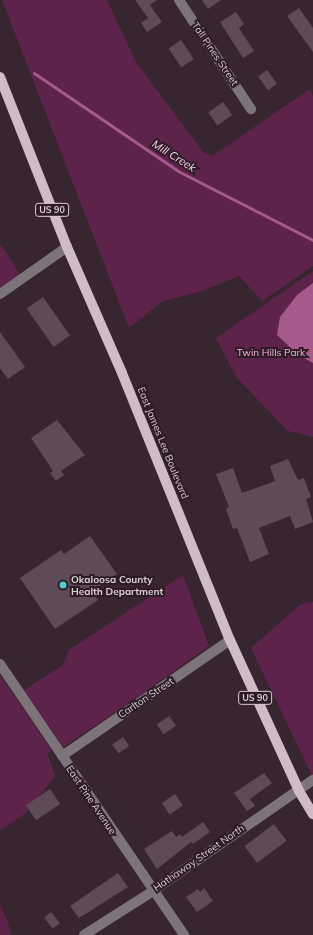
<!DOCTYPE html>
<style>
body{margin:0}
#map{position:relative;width:313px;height:935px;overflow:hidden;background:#372530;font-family:Mulish,sans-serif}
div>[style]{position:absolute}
.green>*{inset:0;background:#5e234b}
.water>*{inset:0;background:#a65a8b}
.stream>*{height:3px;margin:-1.5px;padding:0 1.5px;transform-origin:1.5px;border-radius:1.5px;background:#a65a8b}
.building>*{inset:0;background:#5f4b57;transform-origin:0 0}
.minor>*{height:10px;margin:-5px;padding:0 5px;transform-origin:5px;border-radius:5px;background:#7d7479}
.major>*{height:10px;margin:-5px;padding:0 5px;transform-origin:5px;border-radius:5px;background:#d0bcc7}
.dots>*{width:11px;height:11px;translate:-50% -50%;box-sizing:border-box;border:2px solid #2d1c26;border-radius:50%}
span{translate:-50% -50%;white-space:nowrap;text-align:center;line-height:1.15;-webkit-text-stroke:4px #2d1c26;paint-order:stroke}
.shield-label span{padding:1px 3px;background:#2d1c26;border:1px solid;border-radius:3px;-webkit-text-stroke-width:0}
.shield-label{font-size:9px;color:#dbcfd5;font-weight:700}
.street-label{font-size:10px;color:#dbcfd5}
.park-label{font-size:10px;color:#f8b8df}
.poi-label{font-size:10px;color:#dbcfd5;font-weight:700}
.left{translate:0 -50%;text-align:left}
.water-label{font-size:11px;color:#fcd0ea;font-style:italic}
</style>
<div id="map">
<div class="green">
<i style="clip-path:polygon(2px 0,107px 0,136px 62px,203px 152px,212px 156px,310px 89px,313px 96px,313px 266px,262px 301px,239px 276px,199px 292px,163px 301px,129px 328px)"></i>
<i style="clip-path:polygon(1px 244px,20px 274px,0 288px,0 248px)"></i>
<i style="clip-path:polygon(313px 271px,313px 437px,288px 431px,237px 378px,216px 338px)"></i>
<i style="clip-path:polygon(183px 575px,209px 646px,135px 699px,63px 747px,24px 690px,63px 665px,69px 650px)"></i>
<i style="clip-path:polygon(313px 602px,313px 778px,251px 648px,301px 604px)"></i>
<i style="clip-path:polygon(0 675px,52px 751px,47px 752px,55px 776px,26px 813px,0 831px)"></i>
<i style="clip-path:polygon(0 904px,8px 922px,11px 935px,0 935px)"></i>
</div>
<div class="water">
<i style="clip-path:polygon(313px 283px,313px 363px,297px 354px,277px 335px,280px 317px,297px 295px)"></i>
</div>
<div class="stream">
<i style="left:34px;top:73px;width:174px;rotate:34.2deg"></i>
<i style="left:178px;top:171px;width:152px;rotate:27.1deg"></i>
</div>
<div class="building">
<i style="clip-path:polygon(135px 0,157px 0,150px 5px,162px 22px,147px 32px,141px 23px,148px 18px)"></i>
<i style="clip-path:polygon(202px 0,221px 0,208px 9px)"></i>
<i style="clip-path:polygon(299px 8px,313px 28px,313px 52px,287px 16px)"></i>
<i style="clip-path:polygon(236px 12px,244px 24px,239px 28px,254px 51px,243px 58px,220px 22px)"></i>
<i style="left:181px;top:40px;width:23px;height:15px;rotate:56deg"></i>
<i style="left:267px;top:70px;width:17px;height:11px;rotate:54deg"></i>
<i style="left:223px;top:102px;width:16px;height:18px;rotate:55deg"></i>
<i style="left:43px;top:297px;width:47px;height:20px;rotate:55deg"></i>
<i style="clip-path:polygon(0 332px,25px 367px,8px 379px,0 368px)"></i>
<i style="clip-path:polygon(57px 420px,85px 455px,61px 471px,64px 475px,56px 481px,50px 473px,53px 471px,31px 438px)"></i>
<i style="clip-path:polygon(288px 459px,298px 480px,304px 478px,311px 497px,306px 499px,313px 522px,295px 529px,290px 516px,259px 528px,269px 554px,250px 562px,237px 528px,233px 529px,226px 509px,229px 507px,216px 474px,233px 468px,242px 493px,275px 481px,270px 466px)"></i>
<i style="clip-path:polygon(90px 536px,117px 574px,92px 592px,98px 600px,55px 629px,20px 578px,61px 550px,64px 554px)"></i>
<i style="left:169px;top:716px;width:12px;height:15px;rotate:55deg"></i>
<i style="left:123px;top:737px;width:11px;height:13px;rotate:56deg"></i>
<i style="clip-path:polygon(264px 773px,272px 783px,250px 799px,255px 806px,247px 811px,234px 793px)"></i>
<i style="left:50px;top:789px;width:18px;height:29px;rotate:56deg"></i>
<i style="left:175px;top:794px;width:14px;height:16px;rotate:56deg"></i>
<i style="clip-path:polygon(203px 822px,210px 832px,193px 844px,191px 842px,157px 869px,144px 849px,172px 831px,176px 837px,180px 834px,182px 837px)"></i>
<i style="left:274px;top:824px;width:21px;height:37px;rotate:53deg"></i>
<i style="clip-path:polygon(118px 873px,128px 887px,79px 918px,70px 906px)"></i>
<i style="clip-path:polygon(204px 888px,213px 901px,197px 912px,186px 897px,198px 889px,200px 892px)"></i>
<i style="left:51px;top:912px;width:14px;height:9px;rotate:51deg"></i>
</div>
<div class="minor">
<i style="left:179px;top:0;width:131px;rotate:56.6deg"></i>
<i style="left:0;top:294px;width:82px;rotate:-35deg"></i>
<i style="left:0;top:664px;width:328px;rotate:55.8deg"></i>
<i style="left:62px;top:756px;width:204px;rotate:-34.6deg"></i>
<i style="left:84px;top:935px;width:82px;rotate:-32.5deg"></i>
<i style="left:153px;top:891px;width:195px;rotate:-34.8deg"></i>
</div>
<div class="major">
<i style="left:0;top:77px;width:183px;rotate:68.5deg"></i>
<i style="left:67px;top:247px;width:137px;rotate:66.4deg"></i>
<i style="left:122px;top:373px;width:288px;rotate:68deg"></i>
<i style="left:230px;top:640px;width:166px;rotate:65.4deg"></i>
<i style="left:299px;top:791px;width:27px;rotate:59deg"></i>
</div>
<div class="dots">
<i style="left:63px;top:585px;background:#53cdc9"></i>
</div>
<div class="shield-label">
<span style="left:52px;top:210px">US 90</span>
<span style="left:255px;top:698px">US 90</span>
</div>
<div class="street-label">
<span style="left:215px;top:54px;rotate:56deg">Tall Pines Street</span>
<span style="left:163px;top:443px;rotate:68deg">East James Lee Boulevard</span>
<span style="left:146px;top:698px;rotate:-34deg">Carlton Street</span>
<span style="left:91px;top:800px;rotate:56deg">East Pine Avenue</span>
<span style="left:199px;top:858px;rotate:-35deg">Hathaway Street North</span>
</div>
<div class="park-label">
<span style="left:271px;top:353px">Twin Hills Park</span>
</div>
<div class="poi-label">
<span class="left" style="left:71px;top:585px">Okaloosa County<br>Health Department</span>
</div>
<div class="water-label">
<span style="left:174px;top:156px;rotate:32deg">Mill Creek</span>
</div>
</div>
